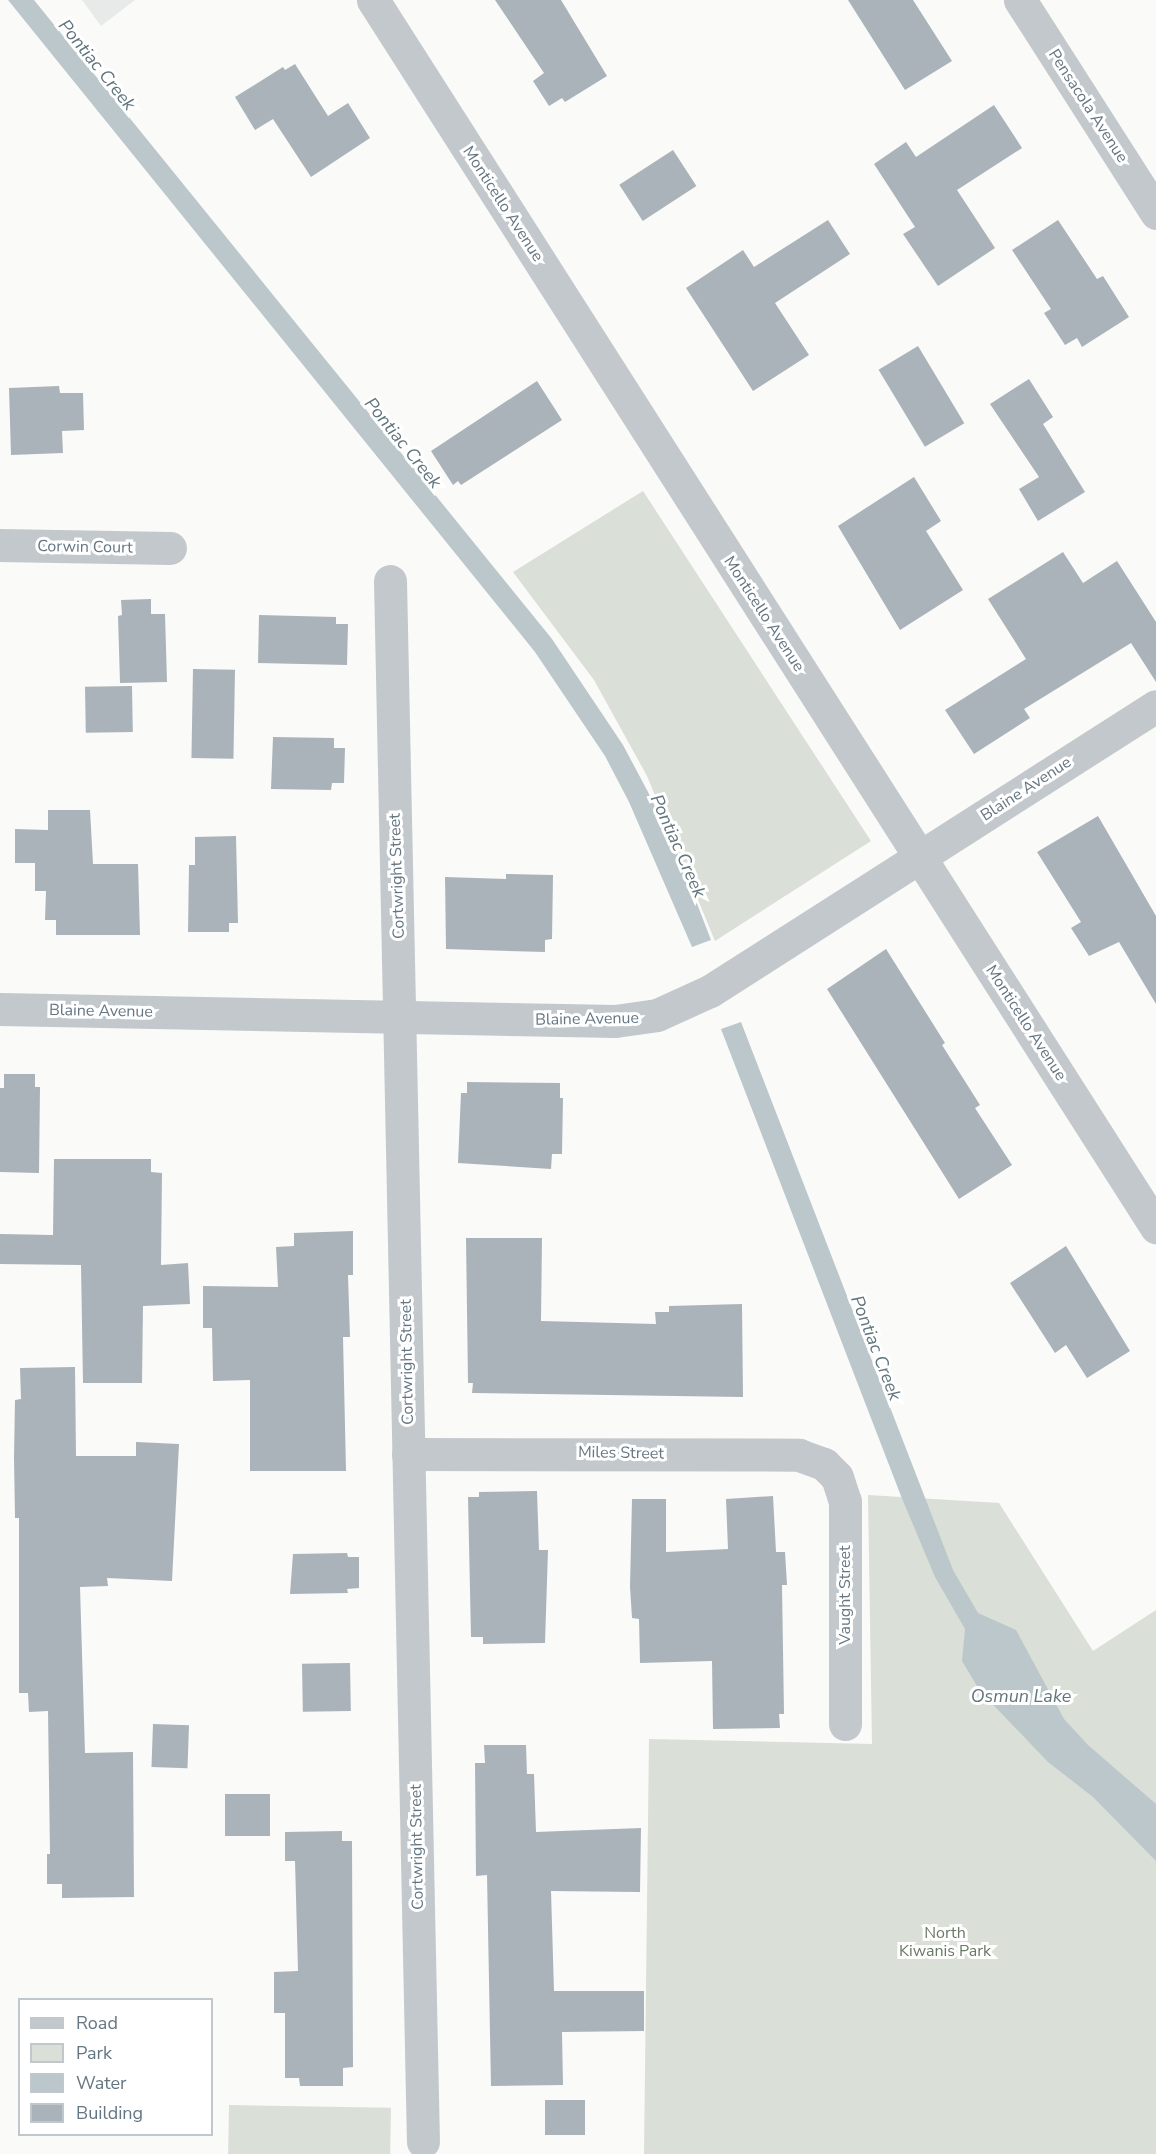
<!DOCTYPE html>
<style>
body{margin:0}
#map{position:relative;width:1156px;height:2154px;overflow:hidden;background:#fafaf8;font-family:"Nunito Sans",sans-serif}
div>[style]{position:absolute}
.built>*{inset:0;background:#e8e9e9}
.green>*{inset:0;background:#dadfd7;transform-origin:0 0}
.water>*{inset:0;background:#bbc7cb}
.building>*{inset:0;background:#aab3b9;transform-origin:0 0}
.minor>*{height:33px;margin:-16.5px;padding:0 16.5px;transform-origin:16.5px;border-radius:16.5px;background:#c3c8cc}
span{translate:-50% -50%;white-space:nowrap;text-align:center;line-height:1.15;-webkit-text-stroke:6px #fff;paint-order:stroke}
.street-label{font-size:16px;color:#657683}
.park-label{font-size:16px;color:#687a64}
.water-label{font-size:18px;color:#60757c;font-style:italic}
.legend{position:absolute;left:18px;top:1998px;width:195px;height:138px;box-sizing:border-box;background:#fff;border:2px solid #c1c8cd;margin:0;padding:8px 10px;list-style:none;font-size:18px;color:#657683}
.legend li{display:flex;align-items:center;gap:12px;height:30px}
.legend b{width:30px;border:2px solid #c1c8cd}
</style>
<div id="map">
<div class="built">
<i style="clip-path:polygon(82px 0,135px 0,101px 26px)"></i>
</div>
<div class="green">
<i style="clip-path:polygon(643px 491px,871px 841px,715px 941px,647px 776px,594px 680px,513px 572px)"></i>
<i style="clip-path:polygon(868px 1495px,999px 1503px,1093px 1651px,1156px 1610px,1156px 2154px,644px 2154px,649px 1739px,872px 1744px)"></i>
<i style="left:229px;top:2105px;width:162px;height:49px;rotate:1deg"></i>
</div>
<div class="water">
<i style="clip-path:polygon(8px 0,34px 0,552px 639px,623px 745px,648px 792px,677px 852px,711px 940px,692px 947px,629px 802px,605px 756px,535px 652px)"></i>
<i style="clip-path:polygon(741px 1022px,953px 1570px,978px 1613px,1016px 1630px,1064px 1719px,1088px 1745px,1156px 1804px,1156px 1861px,1093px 1797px,1048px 1762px,980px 1691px,962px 1661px,965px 1629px,935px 1577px,901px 1496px,721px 1029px)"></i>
</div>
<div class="building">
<i style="clip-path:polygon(495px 0,561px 0,607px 76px,565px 102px,562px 98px,549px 106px,533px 81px,544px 73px)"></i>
<i style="clip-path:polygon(848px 0,913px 0,952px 61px,905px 90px)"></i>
<i style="clip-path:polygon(295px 64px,328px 116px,348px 103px,370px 138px,311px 177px,273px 119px,255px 130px,235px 97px,283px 67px,285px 70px)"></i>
<i style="clip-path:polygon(994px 105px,1022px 148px,957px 190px,995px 248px,938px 286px,903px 234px,915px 227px,874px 164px,906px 142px,916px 157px)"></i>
<i style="left:673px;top:150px;width:43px;height:64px;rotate:57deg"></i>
<i style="clip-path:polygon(828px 220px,850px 254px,775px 303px,809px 355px,753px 391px,686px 288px,743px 250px,754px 267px)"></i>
<i style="clip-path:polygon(1058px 220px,1097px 279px,1103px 276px,1129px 317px,1082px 347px,1077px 338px,1065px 345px,1044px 313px,1051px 309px,1012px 250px)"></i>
<i style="left:918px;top:346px;width:90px;height:46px;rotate:59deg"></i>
<i style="clip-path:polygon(1029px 379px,1053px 417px,1043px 424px,1085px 492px,1038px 521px,1019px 489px,1039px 477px,990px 404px)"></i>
<i style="clip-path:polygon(537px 381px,562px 420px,461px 485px,458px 481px,453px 485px,431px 451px)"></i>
<i style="clip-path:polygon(59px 386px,60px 393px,83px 393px,84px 430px,62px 431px,63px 453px,11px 455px,9px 388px)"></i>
<i style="clip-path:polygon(914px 477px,941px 521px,926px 531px,963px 590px,900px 630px,838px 526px)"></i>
<i style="clip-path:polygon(1063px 552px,1083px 583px,1117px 561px,1156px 622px,1156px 682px,1131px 643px,1024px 709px,1030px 718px,974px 754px,945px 710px,1026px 659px,988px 599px)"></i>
<i style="clip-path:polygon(151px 599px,151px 614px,165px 614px,167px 682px,120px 683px,118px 616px,122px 615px,121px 600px)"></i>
<i style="clip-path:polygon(259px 615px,336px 617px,336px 624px,348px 624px,347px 665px,258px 663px)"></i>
<i style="left:193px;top:669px;width:42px;height:89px;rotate:1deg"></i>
<i style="left:132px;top:686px;width:46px;height:47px;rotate:89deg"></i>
<i style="clip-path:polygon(273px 737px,334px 738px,334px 748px,345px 748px,344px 783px,332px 783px,331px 790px,271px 789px)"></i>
<i style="clip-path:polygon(48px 810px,90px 810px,93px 864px,138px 864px,140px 935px,56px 935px,56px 920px,45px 920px,46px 891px,35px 891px,35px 863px,15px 863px,15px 829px,48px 830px)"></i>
<i style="clip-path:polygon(1098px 816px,1156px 916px,1156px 1004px,1119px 942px,1089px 956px,1071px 928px,1081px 922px,1037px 852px)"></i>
<i style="clip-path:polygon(236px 836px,238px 923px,229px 923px,229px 932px,188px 932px,189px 865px,195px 865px,195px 837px)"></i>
<i style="clip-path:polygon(506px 874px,553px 875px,552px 939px,545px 940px,545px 952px,446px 949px,445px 877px,506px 879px)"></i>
<i style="clip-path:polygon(886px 949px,945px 1043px,942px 1045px,980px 1105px,975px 1108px,1012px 1165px,959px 1199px,827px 989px)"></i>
<i style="clip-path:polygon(4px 1074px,35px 1074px,35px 1087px,40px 1087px,39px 1173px,0 1172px,0 1088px,4px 1088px)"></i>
<i style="clip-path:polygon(467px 1082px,560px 1083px,560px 1098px,563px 1098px,562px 1154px,552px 1154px,551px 1169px,458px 1163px,461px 1093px,467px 1093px)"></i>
<i style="clip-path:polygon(54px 1159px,151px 1159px,151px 1172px,162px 1173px,161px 1265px,188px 1263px,190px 1304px,143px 1306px,142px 1383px,83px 1383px,81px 1265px,0 1264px,0 1234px,53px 1235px)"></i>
<i style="clip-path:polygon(353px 1231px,353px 1275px,348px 1275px,350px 1337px,343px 1337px,346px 1471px,250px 1471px,250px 1380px,213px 1381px,212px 1328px,203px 1328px,203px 1286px,278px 1287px,276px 1247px,294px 1246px,294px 1233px)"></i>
<i style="clip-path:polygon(466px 1238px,542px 1238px,541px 1321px,656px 1324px,655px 1312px,669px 1312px,669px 1306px,742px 1304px,743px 1397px,472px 1393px,473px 1383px,468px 1383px)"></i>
<i style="clip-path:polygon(1066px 1246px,1130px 1351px,1087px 1378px,1066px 1345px,1055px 1353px,1010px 1283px)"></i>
<i style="clip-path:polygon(75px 1367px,76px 1456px,136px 1456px,136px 1442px,179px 1444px,172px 1581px,107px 1578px,108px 1586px,80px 1587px,85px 1753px,133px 1752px,134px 1897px,62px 1898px,62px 1884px,47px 1884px,47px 1854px,50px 1854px,48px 1711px,29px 1712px,28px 1693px,19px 1693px,19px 1518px,15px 1518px,14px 1458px,15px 1400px,21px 1399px,20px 1368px)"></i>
<i style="clip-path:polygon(537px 1491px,539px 1550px,548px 1550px,545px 1643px,483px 1644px,483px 1637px,471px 1637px,468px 1497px,479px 1497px,479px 1492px)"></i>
<i style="clip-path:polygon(773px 1496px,776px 1552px,785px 1552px,787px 1585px,782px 1585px,784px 1714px,779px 1714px,780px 1728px,713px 1729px,712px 1661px,640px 1663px,639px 1619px,632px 1618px,630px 1587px,632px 1499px,666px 1499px,666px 1552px,728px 1549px,726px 1499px)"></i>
<i style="clip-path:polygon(347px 1553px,348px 1557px,359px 1557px,359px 1588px,347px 1589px,348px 1593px,290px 1594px,293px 1554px)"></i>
<i style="left:350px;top:1663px;width:48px;height:48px;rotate:89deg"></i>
<i style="left:153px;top:1724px;width:36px;height:43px;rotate:2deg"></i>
<i style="clip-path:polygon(484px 1745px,526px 1745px,527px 1774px,534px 1774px,536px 1832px,641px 1828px,640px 1892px,551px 1891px,554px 1991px,644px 1991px,644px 2031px,562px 2032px,563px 2085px,491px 2086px,487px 1875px,476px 1876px,475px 1763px,485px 1763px)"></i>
<i style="left:270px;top:1794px;width:42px;height:45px;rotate:90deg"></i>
<i style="clip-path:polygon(342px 1831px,342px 1841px,352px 1841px,353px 2067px,343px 2068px,343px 2086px,300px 2086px,299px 2078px,285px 2078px,285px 2013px,274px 2013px,274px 1972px,298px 1971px,295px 1861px,285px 1861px,285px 1832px)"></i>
<i style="left:585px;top:2100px;width:35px;height:40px;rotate:90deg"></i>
</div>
<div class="minor">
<i style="left:373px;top:0;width:1456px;rotate:57.46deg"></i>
<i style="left:1020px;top:0;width:253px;rotate:57.4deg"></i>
<i style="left:0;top:545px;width:170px;rotate:1deg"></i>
<i style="left:390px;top:581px;width:1561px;rotate:88.79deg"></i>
<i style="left:0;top:1009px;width:615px;rotate:1.12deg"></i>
<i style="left:615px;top:1021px;width:42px;rotate:-8.1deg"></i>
<i style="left:657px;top:1015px;width:58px;rotate:-24.4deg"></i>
<i style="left:710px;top:991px;width:529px;rotate:-32.58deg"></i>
<i style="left:408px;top:1454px;width:391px;rotate:0.1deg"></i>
<i style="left:799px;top:1455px;width:27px;rotate:20deg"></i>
<i style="left:824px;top:1464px;width:18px;rotate:45deg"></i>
<i style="left:837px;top:1477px;width:25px;rotate:72deg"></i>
<i style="left:845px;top:1501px;width:223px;rotate:90deg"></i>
</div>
<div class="street-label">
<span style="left:1088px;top:106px;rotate:57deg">Pensacola Avenue</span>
<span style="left:503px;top:204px;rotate:57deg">Monticello Avenue</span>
<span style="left:85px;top:547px;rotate:1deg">Corwin Court</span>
<span style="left:764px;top:614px;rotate:57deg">Monticello Avenue</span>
<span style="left:1026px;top:789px;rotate:-33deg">Blaine Avenue</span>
<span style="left:397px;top:876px;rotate:-92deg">Cortwright Street</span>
<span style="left:101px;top:1011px;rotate:1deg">Blaine Avenue</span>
<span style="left:587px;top:1019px;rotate:-1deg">Blaine Avenue</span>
<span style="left:1026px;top:1023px;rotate:57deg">Monticello Avenue</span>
<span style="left:407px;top:1362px;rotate:-91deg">Cortwright Street</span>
<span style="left:621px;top:1453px;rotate:1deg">Miles Street</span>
<span style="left:845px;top:1595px;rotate:-90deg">Vaught Street</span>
<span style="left:417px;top:1847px;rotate:-91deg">Cortwright Street</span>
</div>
<div class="park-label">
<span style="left:945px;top:1942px">North<br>Kiwanis Park</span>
</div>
<div class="water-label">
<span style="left:97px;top:65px;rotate:51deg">Pontiac Creek</span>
<span style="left:403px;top:443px;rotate:51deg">Pontiac Creek</span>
<span style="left:678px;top:846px;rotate:66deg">Pontiac Creek</span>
<span style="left:876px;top:1348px;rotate:69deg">Pontiac Creek</span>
<span style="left:1021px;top:1696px">Osmun Lake</span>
</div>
<ul class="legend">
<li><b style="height:8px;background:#c3c8cc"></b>Road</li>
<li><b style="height:16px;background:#dadfd7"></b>Park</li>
<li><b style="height:16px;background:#bbc7cb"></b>Water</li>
<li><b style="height:16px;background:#aab3b9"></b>Building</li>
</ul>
</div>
